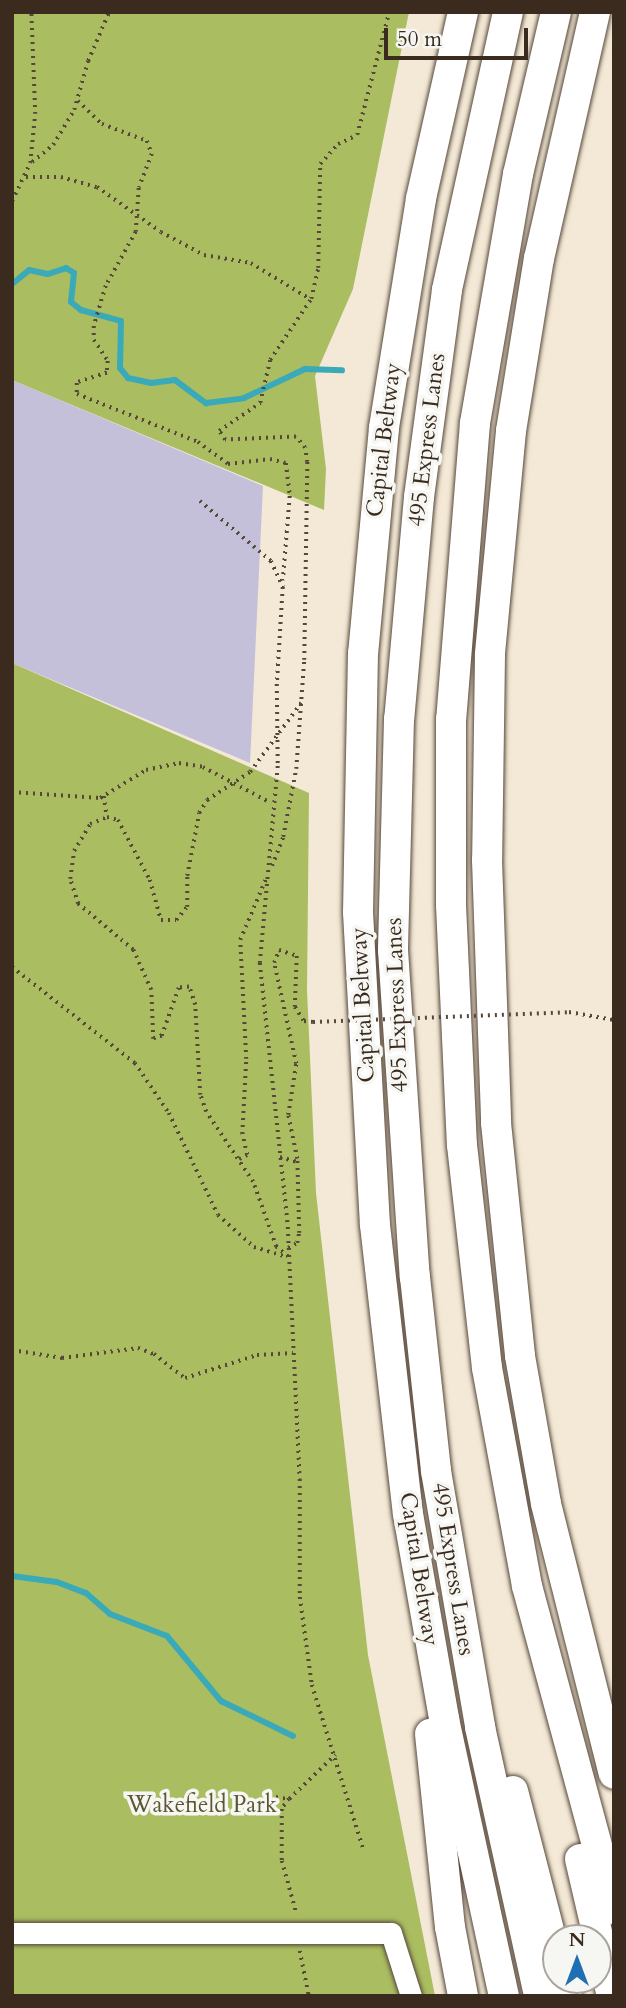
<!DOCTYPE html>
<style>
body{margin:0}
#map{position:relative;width:626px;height:2008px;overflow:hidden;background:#f3e9d6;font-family:Cardo,serif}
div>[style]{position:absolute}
.industrial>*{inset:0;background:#c5c0da}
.green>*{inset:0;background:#aabd61}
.stream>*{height:6px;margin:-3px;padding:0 3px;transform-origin:3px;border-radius:3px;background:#3baab8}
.path>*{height:3.5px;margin-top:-1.75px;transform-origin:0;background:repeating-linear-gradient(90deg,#57473a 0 2px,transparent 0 7px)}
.roads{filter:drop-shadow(0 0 2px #57473a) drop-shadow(0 0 2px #57473a)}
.minor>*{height:21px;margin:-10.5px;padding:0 10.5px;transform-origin:10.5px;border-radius:10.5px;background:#fff}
.highway>*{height:30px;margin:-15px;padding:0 15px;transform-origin:15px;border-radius:15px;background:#fff}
.path-bridge>*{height:3.5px;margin-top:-1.75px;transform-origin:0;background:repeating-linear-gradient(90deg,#57473a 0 2px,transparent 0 7px)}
span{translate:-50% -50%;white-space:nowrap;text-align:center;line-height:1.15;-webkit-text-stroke:7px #f6f6f2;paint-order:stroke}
.street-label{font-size:23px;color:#3b2a1e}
.park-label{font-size:23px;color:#5c5632}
.frame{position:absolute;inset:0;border:14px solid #3b2a1e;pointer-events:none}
.north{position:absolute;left:542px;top:1924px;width:70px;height:70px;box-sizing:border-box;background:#f6f6f2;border:2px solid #aba49d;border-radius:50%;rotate:0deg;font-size:19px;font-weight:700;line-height:28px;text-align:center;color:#3b2a1e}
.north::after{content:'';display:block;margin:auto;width:24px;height:32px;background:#1f6fb2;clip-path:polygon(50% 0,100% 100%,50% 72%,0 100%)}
.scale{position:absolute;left:384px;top:28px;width:144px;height:32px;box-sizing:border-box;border:4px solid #3b2a1e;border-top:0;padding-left:9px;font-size:21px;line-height:24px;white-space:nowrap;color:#3b2a1e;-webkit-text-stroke:5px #f6f6f2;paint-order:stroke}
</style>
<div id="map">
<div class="industrial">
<i style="clip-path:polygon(12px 380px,263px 486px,250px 763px,12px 663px)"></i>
</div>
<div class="green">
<i style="clip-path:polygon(12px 12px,409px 12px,353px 289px,315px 376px,326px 469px,324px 510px,12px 380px)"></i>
<i style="clip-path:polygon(12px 663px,309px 793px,307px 990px,316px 1193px,368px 1655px,435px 1996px,12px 1996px)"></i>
</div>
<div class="stream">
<i style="left:12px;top:284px;width:22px;rotate:-39deg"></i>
<i style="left:29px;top:270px;width:19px;rotate:12deg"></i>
<i style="left:48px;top:274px;width:19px;rotate:-18deg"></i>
<i style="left:66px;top:268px;width:9px;rotate:32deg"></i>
<i style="left:74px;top:273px;width:29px;rotate:96deg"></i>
<i style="left:71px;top:302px;width:13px;rotate:39deg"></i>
<i style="left:81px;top:310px;width:41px;rotate:15.4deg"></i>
<i style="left:121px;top:321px;width:47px;rotate:91.2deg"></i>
<i style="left:120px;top:368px;width:13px;rotate:51deg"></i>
<i style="left:128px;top:378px;width:24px;rotate:12deg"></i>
<i style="left:151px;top:383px;width:24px;rotate:-7deg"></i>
<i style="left:175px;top:380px;width:39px;rotate:37deg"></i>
<i style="left:206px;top:403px;width:38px;rotate:-7deg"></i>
<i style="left:244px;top:398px;width:68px;rotate:-25.4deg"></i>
<i style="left:305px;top:369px;width:37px;rotate:2deg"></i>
<i style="left:12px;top:1576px;width:45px;rotate:7.6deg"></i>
<i style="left:57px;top:1582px;width:31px;rotate:21deg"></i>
<i style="left:86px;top:1593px;width:32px;rotate:41deg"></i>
<i style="left:110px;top:1614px;width:61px;rotate:21.1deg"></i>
<i style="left:167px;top:1636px;width:85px;rotate:50.3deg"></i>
<i style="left:221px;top:1701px;width:80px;rotate:25.9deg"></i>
</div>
<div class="path">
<i style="left:78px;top:101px;width:33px;rotate:44deg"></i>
<i style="left:102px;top:124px;width:48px;rotate:20.7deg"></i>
<i style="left:147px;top:141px;width:14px;rotate:69deg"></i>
<i style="left:152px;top:154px;width:36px;rotate:111deg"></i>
<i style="left:139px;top:188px;width:44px;rotate:93.9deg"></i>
<i style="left:136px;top:232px;width:62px;rotate:119.1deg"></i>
<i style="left:106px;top:286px;width:42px;rotate:106.7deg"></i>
<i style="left:94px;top:326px;width:14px;rotate:90deg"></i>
<i style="left:94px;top:340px;width:25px;rotate:56deg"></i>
<i style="left:108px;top:361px;width:12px;rotate:95deg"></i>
<i style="left:107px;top:373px;width:32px;rotate:162deg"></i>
<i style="left:77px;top:383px;width:11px;rotate:90deg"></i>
<i style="left:77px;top:394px;width:130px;rotate:21.6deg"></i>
<i style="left:198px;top:442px;width:37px;rotate:36deg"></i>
<i style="left:228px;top:464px;width:42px;rotate:-6.8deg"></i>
<i style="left:270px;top:459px;width:16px;rotate:14deg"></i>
<i style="left:286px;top:463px;width:33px;rotate:83deg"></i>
<i style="left:290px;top:496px;width:85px;rotate:94.7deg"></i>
<i style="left:32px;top:162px;width:27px;rotate:-39deg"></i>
<i style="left:53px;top:145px;width:41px;rotate:-59deg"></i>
<i style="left:74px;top:110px;width:51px;rotate:-74.1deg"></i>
<i style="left:88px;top:61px;width:53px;rotate:-66.8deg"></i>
<i style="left:26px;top:177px;width:35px"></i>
<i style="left:61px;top:177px;width:37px;rotate:16deg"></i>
<i style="left:97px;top:187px;width:78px;rotate:35.1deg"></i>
<i style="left:161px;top:232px;width:49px;rotate:28.1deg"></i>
<i style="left:204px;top:255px;width:48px;rotate:9.7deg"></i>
<i style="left:251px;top:263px;width:69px;rotate:31.4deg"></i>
<i style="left:12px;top:201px;width:42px;rotate:-64.7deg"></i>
<i style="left:30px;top:163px;width:49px;rotate:-84.2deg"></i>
<i style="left:35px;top:114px;width:102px;rotate:-92.2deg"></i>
<i style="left:200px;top:501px;width:93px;rotate:40.2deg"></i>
<i style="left:271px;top:561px;width:29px;rotate:65deg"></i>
<i style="left:283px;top:587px;width:97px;rotate:93.5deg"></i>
<i style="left:277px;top:684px;width:82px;rotate:89.3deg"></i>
<i style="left:278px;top:766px;width:198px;rotate:95.2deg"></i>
<i style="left:260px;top:963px;width:265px;rotate:83.9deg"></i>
<i style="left:288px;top:1227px;width:252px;rotate:87.3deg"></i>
<i style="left:300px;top:1479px;width:118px;rotate:90deg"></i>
<i style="left:300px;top:1597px;width:89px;rotate:82.2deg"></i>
<i style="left:312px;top:1685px;width:174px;rotate:72.6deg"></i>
<i style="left:12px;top:792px;width:88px;rotate:3.9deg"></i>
<i style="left:100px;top:798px;width:54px;rotate:-31.3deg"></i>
<i style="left:146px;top:770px;width:34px;rotate:-12deg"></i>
<i style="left:179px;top:763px;width:24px;rotate:9deg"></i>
<i style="left:203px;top:767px;width:77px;rotate:27.9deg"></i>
<i style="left:104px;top:796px;width:21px;rotate:82deg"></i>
<i style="left:272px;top:866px;width:31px;rotate:-69deg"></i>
<i style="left:283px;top:837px;width:69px;rotate:-79.2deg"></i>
<i style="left:296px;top:769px;width:109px;rotate:-85.8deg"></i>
<i style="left:304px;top:660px;width:198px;rotate:-89.1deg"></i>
<i style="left:307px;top:462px;width:14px;rotate:-98deg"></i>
<i style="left:305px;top:448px;width:14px;rotate:-129deg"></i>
<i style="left:296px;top:437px;width:71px;rotate:177.6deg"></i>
<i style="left:225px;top:440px;width:11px;rotate:-124deg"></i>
<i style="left:219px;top:431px;width:50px;rotate:-34.3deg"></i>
<i style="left:260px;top:403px;width:44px;rotate:-76.9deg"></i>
<i style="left:270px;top:360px;width:73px;rotate:-56.1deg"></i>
<i style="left:311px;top:299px;width:32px;rotate:-77deg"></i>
<i style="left:318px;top:268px;width:104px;rotate:-88.9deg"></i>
<i style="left:320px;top:164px;width:27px;rotate:-48deg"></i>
<i style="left:338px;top:144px;width:21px;rotate:-25deg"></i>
<i style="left:357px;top:135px;width:127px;rotate:-75.4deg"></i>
<i style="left:12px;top:967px;width:156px;rotate:38deg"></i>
<i style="left:135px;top:1063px;width:60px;rotate:55.8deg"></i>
<i style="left:169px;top:1113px;width:113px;rotate:64.3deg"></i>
<i style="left:218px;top:1215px;width:48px;rotate:41.6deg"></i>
<i style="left:254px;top:1247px;width:34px;rotate:17deg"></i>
<i style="left:569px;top:1012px;width:46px;rotate:10.1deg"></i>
<i style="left:280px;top:1157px;width:19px;rotate:16deg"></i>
<i style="left:239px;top:1159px;width:9px;rotate:-27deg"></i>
<i style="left:247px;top:1155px;width:22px;rotate:-103deg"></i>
<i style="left:242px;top:1134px;width:75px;rotate:-86.9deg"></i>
<i style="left:246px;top:1059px;width:119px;rotate:-92.9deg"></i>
<i style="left:240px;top:940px;width:69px;rotate:-67.1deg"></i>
<i style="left:288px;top:1248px;width:10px;rotate:-29deg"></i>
<i style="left:297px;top:1243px;width:10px;rotate:-79deg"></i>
<i style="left:299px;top:1233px;width:74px;rotate:-91.5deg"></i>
<i style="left:297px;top:1159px;width:45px;rotate:-101.6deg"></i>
<i style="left:288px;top:1115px;width:52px;rotate:-81.1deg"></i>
<i style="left:296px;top:1064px;width:103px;rotate:-102.3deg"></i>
<i style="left:274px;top:963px;width:14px;rotate:-69deg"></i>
<i style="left:279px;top:950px;width:19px;rotate:18deg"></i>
<i style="left:297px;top:956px;width:51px;rotate:92.2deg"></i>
<i style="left:295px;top:1007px;width:17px;rotate:57deg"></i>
<i style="left:304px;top:1021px;width:9px;rotate:6deg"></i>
<i style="left:288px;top:1257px;width:16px;rotate:-140deg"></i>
<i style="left:276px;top:1247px;width:69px;rotate:-109.5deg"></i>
<i style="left:253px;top:1182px;width:84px;rotate:-123.9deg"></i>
<i style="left:206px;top:1112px;width:18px;rotate:-109deg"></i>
<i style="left:200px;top:1095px;width:90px;rotate:-93.2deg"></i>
<i style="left:195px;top:1005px;width:19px;rotate:-108deg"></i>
<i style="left:189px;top:987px;width:10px;rotate:174deg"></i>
<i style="left:179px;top:988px;width:51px;rotate:109.5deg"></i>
<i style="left:162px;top:1036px;width:9px;rotate:162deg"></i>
<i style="left:153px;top:1039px;width:49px;rotate:-92.3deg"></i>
<i style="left:151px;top:990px;width:44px;rotate:-114.2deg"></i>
<i style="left:133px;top:950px;width:72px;rotate:-140.1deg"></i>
<i style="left:78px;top:904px;width:26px;rotate:-108deg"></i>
<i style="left:70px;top:879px;width:28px;rotate:-82deg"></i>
<i style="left:74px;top:851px;width:31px;rotate:-59deg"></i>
<i style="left:90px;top:824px;width:18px;rotate:-22deg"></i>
<i style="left:107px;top:817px;width:11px;rotate:15deg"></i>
<i style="left:118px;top:820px;width:68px;rotate:61.9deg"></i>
<i style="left:150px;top:880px;width:41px;rotate:74.6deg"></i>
<i style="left:161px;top:920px;width:15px"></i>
<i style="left:176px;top:920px;width:17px;rotate:-50deg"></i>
<i style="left:187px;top:907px;width:31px;rotate:-90deg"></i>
<i style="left:187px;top:876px;width:64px;rotate:-79.2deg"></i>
<i style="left:199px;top:813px;width:15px;rotate:-58deg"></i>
<i style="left:207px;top:800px;width:51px;rotate:-33.1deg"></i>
<i style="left:250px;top:772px;width:86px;rotate:-53.5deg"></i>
<i style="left:12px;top:1350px;width:51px;rotate:9.1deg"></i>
<i style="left:62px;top:1358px;width:77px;rotate:-7.5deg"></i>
<i style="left:138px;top:1348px;width:17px;rotate:21deg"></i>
<i style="left:154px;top:1354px;width:39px;rotate:38deg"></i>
<i style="left:185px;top:1378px;width:76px;rotate:-17.7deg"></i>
<i style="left:257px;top:1355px;width:36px;rotate:-3deg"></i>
<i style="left:269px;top:1796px;width:20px;rotate:9deg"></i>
<i style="left:289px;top:1799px;width:64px;rotate:-43.7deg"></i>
<i style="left:289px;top:1799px;width:12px;rotate:125deg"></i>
<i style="left:282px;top:1809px;width:52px;rotate:90deg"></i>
<i style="left:282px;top:1861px;width:56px;rotate:74.5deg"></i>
<i style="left:300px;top:1951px;width:46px;rotate:78.7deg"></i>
</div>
<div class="roads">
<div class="minor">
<i style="left:12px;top:1933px;width:379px"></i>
<i style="left:391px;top:1933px;width:66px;rotate:72.4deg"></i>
</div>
<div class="highway">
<i style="left:463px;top:12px;width:192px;rotate:102.7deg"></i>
<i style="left:421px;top:199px;width:232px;rotate:99.2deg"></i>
<i style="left:384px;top:428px;width:226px;rotate:95.3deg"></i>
<i style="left:363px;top:653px;width:259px;rotate:91.1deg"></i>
<i style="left:358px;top:912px;width:313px;rotate:86.9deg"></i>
<i style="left:375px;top:1225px;width:291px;rotate:83.5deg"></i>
<i style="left:408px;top:1514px;width:208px;rotate:80deg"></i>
<i style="left:444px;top:1719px;width:283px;rotate:77.8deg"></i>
<i style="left:508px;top:12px;width:285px;rotate:102.4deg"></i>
<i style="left:447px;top:290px;width:209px;rotate:97.7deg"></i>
<i style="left:419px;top:497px;width:223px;rotate:95.1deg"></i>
<i style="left:399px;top:719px;width:231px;rotate:91.5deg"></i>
<i style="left:393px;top:950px;width:328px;rotate:86.2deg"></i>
<i style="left:415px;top:1277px;width:195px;rotate:83.8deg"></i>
<i style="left:436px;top:1471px;width:260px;rotate:80.2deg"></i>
<i style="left:480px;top:1727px;width:275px;rotate:77.6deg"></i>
<i style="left:556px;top:12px;width:166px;rotate:103.2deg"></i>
<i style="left:518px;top:174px;width:253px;rotate:99.8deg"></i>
<i style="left:475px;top:423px;width:297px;rotate:94.6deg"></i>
<i style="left:451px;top:719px;width:186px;rotate:90deg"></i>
<i style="left:451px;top:905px;width:240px;rotate:87.4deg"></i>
<i style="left:462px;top:1145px;width:224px;rotate:83.6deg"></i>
<i style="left:487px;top:1368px;width:222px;rotate:79.6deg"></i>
<i style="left:527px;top:1586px;width:335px;rotate:74.9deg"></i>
<i style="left:595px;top:12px;width:252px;rotate:102.8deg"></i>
<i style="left:539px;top:258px;width:175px;rotate:99.2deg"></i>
<i style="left:511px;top:431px;width:225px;rotate:95.4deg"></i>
<i style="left:490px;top:655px;width:205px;rotate:90.8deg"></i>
<i style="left:487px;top:860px;width:263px;rotate:88deg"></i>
<i style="left:496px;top:1123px;width:234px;rotate:84.1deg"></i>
<i style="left:520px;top:1356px;width:150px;rotate:80deg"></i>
<i style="left:546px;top:1504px;width:278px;rotate:75.9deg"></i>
<i style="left:430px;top:1734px;width:194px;rotate:84.1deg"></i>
<i style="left:450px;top:1927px;width:70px;rotate:79.3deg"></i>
<i style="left:513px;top:1791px;width:171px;rotate:75.5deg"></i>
<i style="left:580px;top:1859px;width:141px;rotate:76.9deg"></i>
<i style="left:562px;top:1980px;width:17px;rotate:73deg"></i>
</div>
</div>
<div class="path-bridge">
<i style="left:313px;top:1022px;width:256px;rotate:-2.2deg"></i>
</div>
<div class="street-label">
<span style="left:384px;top:440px;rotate:-83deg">Capital Beltway</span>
<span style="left:427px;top:440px;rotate:-83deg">495 Express Lanes</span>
<span style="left:363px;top:1005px;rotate:-93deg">Capital Beltway</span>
<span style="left:397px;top:1005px;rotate:-92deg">495 Express Lanes</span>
<span style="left:419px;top:1569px;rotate:81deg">Capital Beltway</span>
<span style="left:453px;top:1569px;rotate:81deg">495 Express Lanes</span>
</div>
<div class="park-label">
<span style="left:202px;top:1805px">Wakefield Park</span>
</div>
<div class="frame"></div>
<div class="north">N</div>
<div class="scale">50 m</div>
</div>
